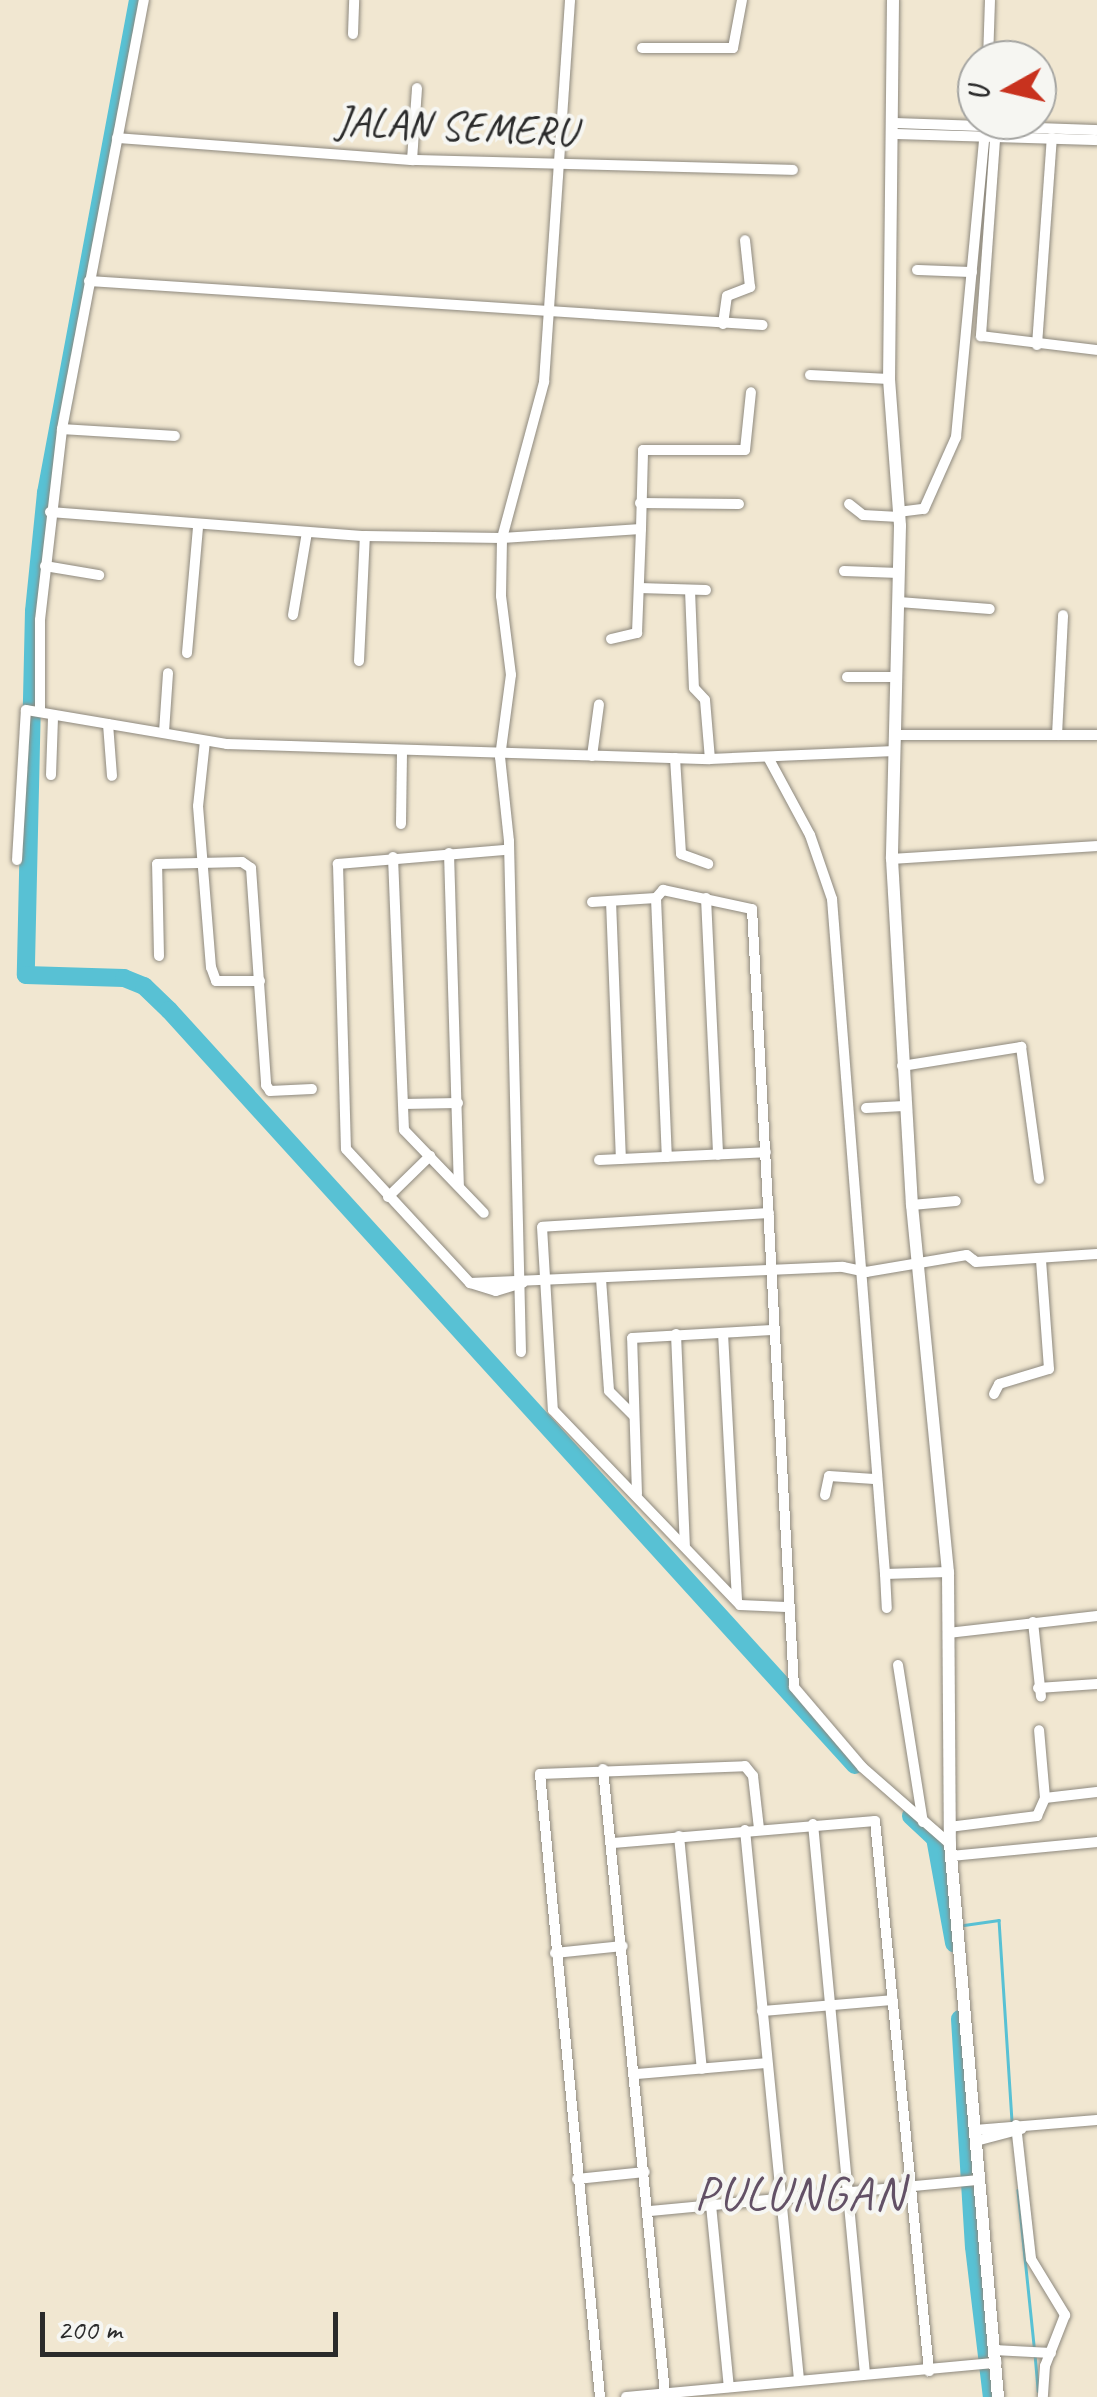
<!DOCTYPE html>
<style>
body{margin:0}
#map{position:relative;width:1097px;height:2397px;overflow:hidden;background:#f1e7d1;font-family:Caveat,sans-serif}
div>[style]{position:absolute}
.stream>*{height:2.5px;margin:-1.25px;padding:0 1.25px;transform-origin:1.25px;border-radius:1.25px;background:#58c1d4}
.river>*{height:18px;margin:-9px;padding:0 9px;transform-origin:9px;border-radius:9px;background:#58c1d4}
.roads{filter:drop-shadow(0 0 2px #8e897e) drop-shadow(0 0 2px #8e897e)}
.minor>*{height:10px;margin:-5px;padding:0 5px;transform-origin:5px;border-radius:5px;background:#fff}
.tertiary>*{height:12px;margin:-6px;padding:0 6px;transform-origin:6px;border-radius:6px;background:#fff}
span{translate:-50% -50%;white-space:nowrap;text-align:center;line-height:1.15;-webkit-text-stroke:8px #f6f6f2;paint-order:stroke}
.street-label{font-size:42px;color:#2b2b2b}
.quarter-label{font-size:48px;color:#635166;letter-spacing:2.5px}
.north{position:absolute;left:957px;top:40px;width:100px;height:100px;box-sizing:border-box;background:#f6f6f2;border:2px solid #a5a5a2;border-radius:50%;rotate:262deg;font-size:28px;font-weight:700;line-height:40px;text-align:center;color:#2b2b2b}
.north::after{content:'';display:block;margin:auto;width:35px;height:45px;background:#c8321e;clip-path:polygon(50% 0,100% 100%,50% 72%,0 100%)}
.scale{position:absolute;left:40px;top:2312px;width:298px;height:45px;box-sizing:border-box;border:5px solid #2b2b2b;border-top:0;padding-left:12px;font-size:30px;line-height:35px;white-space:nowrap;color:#2b2b2b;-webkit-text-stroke:8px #f6f6f2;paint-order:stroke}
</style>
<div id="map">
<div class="stream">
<i style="left:964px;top:1925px;width:35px;rotate:-8deg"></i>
<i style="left:999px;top:1920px;width:202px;rotate:86.3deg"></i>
<i style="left:1018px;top:2190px;width:157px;rotate:84.1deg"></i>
<i style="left:1035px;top:2354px;width:37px;rotate:85deg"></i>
</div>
<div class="river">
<i style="left:138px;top:0;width:502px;rotate:100.57deg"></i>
<i style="left:46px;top:493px;width:119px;rotate:95.8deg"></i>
<i style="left:34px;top:611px;width:364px;rotate:91.3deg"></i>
<i style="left:26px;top:975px;width:98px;rotate:1.8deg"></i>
<i style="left:124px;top:978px;width:22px;rotate:22deg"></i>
<i style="left:144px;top:986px;width:35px;rotate:44deg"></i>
<i style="left:169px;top:1010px;width:1020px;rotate:47.74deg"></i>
<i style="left:911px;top:1816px;width:33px;rotate:43deg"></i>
<i style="left:935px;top:1838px;width:107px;rotate:79.7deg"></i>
<i style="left:960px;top:2019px;width:228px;rotate:86.5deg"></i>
<i style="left:974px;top:2247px;width:151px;rotate:83.2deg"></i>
</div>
<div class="roads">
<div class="minor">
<i style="left:353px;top:34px;width:34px;rotate:-88deg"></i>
<i style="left:642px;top:48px;width:91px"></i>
<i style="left:733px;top:48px;width:49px;rotate:-79.4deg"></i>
<i style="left:988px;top:60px;width:60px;rotate:-88.1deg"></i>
<i style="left:893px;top:123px;width:204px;rotate:2deg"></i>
<i style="left:996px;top:126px;width:211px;rotate:94.1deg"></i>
<i style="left:981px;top:336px;width:117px;rotate:6.9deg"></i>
<i style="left:893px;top:134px;width:204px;rotate:1.7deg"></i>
<i style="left:117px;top:138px;width:296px;rotate:4.3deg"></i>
<i style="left:412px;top:160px;width:381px;rotate:1.5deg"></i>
<i style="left:412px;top:160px;width:72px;rotate:-86deg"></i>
<i style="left:917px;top:270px;width:55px;rotate:2.1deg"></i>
<i style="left:89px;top:281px;width:675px;rotate:3.74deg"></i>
<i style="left:723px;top:324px;width:28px;rotate:-82deg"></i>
<i style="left:727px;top:296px;width:25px;rotate:-21deg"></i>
<i style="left:750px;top:287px;width:47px;rotate:-96.1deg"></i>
<i style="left:1037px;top:345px;width:208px;rotate:-85.9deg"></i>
<i style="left:810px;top:375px;width:79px;rotate:2.9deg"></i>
<i style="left:62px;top:429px;width:113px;rotate:3.5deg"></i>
<i style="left:640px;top:503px;width:99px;rotate:0.6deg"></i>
<i style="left:849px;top:504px;width:18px;rotate:38deg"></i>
<i style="left:863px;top:515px;width:36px;rotate:3deg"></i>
<i style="left:50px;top:512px;width:316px;rotate:4.4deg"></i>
<i style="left:365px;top:536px;width:137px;rotate:0.8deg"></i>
<i style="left:502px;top:538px;width:139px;rotate:-3.7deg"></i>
<i style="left:641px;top:529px;width:79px;rotate:-88.5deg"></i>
<i style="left:643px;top:450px;width:102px"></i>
<i style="left:745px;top:450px;width:58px;rotate:-84.1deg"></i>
<i style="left:898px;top:512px;width:26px;rotate:-7deg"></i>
<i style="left:924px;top:509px;width:79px;rotate:-66deg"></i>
<i style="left:956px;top:437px;width:318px;rotate:-84.6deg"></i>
<i style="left:45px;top:566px;width:55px;rotate:9.5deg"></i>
<i style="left:844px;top:571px;width:55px;rotate:2.1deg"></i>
<i style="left:639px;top:588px;width:67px;rotate:1.7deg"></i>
<i style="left:690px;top:590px;width:98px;rotate:87.7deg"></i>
<i style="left:694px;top:688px;width:16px;rotate:47deg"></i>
<i style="left:705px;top:700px;width:59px;rotate:85.2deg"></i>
<i style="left:899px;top:602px;width:91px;rotate:4.4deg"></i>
<i style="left:293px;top:615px;width:84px;rotate:-80.4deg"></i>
<i style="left:611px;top:639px;width:27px;rotate:-13deg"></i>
<i style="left:637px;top:633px;width:104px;rotate:-87.8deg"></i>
<i style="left:187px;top:653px;width:125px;rotate:-85deg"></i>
<i style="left:359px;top:661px;width:125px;rotate:-87.3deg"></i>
<i style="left:847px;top:677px;width:50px"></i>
<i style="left:40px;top:709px;width:89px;rotate:-90deg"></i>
<i style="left:40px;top:620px;width:192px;rotate:-83.4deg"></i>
<i style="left:62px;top:429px;width:437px;rotate:-79.2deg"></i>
<i style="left:108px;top:724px;width:52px;rotate:85.6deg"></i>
<i style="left:164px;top:732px;width:59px;rotate:-86.1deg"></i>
<i style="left:896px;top:735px;width:201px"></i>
<i style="left:1057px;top:735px;width:120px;rotate:-87.1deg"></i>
<i style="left:205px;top:741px;width:65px;rotate:96.1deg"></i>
<i style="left:198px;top:806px;width:162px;rotate:85.4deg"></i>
<i style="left:211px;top:967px;width:15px;rotate:70deg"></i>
<i style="left:216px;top:981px;width:44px"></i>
<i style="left:592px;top:756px;width:52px;rotate:-82.3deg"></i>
<i style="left:675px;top:758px;width:96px;rotate:86.4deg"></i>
<i style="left:681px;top:854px;width:29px;rotate:20deg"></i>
<i style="left:769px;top:759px;width:86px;rotate:61.7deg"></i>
<i style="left:810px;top:835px;width:68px;rotate:71deg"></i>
<i style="left:832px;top:899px;width:677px;rotate:85.51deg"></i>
<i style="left:885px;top:1574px;width:63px;rotate:-1.8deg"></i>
<i style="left:51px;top:775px;width:57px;rotate:-88deg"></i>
<i style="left:401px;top:824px;width:72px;rotate:-89.2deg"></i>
<i style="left:504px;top:850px;width:167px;rotate:175.2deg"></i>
<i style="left:338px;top:864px;width:285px;rotate:88.4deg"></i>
<i style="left:346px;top:1149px;width:183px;rotate:47.2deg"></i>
<i style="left:470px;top:1283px;width:27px;rotate:17deg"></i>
<i style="left:496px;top:1291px;width:28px;rotate:-17deg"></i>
<i style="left:449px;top:853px;width:333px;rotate:88.3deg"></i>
<i style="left:393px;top:857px;width:273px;rotate:87.7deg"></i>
<i style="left:404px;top:1130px;width:115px;rotate:46.1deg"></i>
<i style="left:892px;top:859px;width:205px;rotate:-3.6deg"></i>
<i style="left:17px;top:860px;width:150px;rotate:-86.6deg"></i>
<i style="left:26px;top:710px;width:204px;rotate:9.6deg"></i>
<i style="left:227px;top:744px;width:483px;rotate:1.8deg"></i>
<i style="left:710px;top:759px;width:185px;rotate:-2.5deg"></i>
<i style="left:656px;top:898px;width:259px;rotate:87.6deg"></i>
<i style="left:706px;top:898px;width:257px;rotate:87.3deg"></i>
<i style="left:611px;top:901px;width:258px;rotate:87.8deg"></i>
<i style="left:592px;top:902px;width:64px;rotate:-3.6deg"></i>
<i style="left:656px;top:898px;width:11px;rotate:-49deg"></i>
<i style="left:663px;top:890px;width:91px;rotate:12.1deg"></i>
<i style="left:752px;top:909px;width:779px;rotate:86.91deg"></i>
<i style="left:794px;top:1687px;width:105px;rotate:49.6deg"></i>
<i style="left:862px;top:1767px;width:117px;rotate:41.2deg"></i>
<i style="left:159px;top:956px;width:92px;rotate:-91.2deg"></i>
<i style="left:157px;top:864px;width:85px;rotate:-1.3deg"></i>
<i style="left:242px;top:862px;width:11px;rotate:34deg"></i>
<i style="left:251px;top:868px;width:218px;rotate:86deg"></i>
<i style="left:266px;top:1085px;width:7px;rotate:56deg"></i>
<i style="left:270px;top:1091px;width:42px;rotate:-2.7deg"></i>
<i style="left:902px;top:1066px;width:121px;rotate:-9.1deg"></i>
<i style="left:1021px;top:1047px;width:133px;rotate:82.2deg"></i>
<i style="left:403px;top:1104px;width:55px;rotate:-1deg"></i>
<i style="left:866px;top:1108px;width:38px;rotate:-3deg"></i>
<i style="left:599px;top:1160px;width:167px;rotate:-2.7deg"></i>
<i style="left:388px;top:1197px;width:59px;rotate:-44.3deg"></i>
<i style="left:912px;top:1205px;width:44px;rotate:-5.2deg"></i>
<i style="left:769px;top:1213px;width:227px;rotate:176.5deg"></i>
<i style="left:542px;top:1227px;width:183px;rotate:86.6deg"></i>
<i style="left:553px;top:1410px;width:270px;rotate:46.2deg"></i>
<i style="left:740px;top:1605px;width:46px;rotate:2.5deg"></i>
<i style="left:601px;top:1279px;width:112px;rotate:85.9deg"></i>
<i style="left:609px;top:1391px;width:35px;rotate:45deg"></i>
<i style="left:470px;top:1283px;width:373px;rotate:-2.5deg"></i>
<i style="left:843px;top:1267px;width:24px;rotate:12deg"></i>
<i style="left:866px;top:1272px;width:102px;rotate:-9.6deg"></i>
<i style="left:967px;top:1255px;width:11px;rotate:38deg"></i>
<i style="left:976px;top:1262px;width:121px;rotate:-3.8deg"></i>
<i style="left:723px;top:1333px;width:268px;rotate:87deg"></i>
<i style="left:676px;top:1334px;width:212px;rotate:87.6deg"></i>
<i style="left:521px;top:1352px;width:511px;rotate:-91.35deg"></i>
<i style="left:509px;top:841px;width:84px;rotate:-96.1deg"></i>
<i style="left:500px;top:757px;width:83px;rotate:-82.4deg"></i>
<i style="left:511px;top:675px;width:80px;rotate:-97.2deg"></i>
<i style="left:501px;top:596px;width:58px;rotate:-89deg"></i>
<i style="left:502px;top:538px;width:162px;rotate:-74.9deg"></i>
<i style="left:544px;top:382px;width:383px;rotate:-86.1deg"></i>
<i style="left:994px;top:1394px;width:11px;rotate:-63deg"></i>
<i style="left:999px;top:1384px;width:52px;rotate:-16.7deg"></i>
<i style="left:1049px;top:1369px;width:110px;rotate:-94.2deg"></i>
<i style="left:637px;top:1494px;width:156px;rotate:-91.8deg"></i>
<i style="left:632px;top:1338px;width:140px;rotate:-3.3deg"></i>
<i style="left:825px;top:1495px;width:19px;rotate:-78deg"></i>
<i style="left:829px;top:1476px;width:45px;rotate:3.8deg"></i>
<i style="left:885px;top:1574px;width:34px;rotate:87deg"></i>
<i style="left:1033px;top:1622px;width:75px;rotate:83.9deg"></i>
<i style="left:948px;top:1633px;width:150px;rotate:-6.5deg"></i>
<i style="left:898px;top:1665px;width:159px;rotate:81deg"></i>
<i style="left:1038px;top:1688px;width:59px;rotate:-3.9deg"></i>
<i style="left:603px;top:1769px;width:627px;rotate:84.33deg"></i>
<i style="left:1045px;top:1798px;width:52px;rotate:-6.6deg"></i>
<i style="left:813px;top:1824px;width:552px;rotate:84.6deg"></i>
<i style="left:949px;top:1827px;width:89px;rotate:-7.1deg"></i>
<i style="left:1037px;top:1816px;width:20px;rotate:-66deg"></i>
<i style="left:1045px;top:1798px;width:68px;rotate:-95deg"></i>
<i style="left:745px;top:1830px;width:553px;rotate:84.39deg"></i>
<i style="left:679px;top:1836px;width:234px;rotate:84.4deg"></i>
<i style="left:613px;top:1843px;width:263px;rotate:-4.8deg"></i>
<i style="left:875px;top:1821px;width:553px;rotate:84.39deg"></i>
<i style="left:951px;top:1856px;width:147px;rotate:-5.5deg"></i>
<i style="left:555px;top:1953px;width:68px;rotate:-5.9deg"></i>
<i style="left:762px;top:2011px;width:131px;rotate:-4.8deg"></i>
<i style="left:636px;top:2074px;width:131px;rotate:-4.8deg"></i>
<i style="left:1016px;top:2125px;width:135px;rotate:83.6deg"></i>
<i style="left:1031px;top:2259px;width:66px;rotate:58.7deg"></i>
<i style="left:1065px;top:2315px;width:55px;rotate:111.4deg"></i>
<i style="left:1045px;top:2366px;width:31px;rotate:94deg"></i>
<i style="left:975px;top:2130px;width:122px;rotate:-4.7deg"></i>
<i style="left:976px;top:2141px;width:47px;rotate:-14.9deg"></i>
<i style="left:577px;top:2179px;width:68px;rotate:-5.9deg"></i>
<i style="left:711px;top:2205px;width:183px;rotate:84.4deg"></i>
<i style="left:650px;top:2211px;width:331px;rotate:-5.4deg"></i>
<i style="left:994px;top:2350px;width:57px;rotate:3deg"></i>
<i style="left:600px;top:2397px;width:626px;rotate:-95.5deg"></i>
<i style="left:540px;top:1774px;width:205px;rotate:-2.2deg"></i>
<i style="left:745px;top:1766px;width:13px;rotate:51deg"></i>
<i style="left:753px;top:1776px;width:53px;rotate:83.5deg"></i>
<i style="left:626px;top:2397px;width:372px;rotate:-5.3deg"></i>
</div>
<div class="tertiary">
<i style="left:893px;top:0;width:379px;rotate:90.6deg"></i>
<i style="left:889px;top:379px;width:147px;rotate:85.7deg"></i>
<i style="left:900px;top:526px;width:333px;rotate:91.4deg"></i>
<i style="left:892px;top:859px;width:347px;rotate:86.7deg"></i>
<i style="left:912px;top:1205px;width:369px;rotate:84.4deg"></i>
<i style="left:948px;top:1572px;width:272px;rotate:89.6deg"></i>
<i style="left:950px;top:1844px;width:555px;rotate:85.04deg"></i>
</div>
</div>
<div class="street-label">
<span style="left:456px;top:127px;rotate:3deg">JALAN SEMERU</span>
</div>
<div class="quarter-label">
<span style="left:800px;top:2194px">PULUNGAN</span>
</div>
<div class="north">U</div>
<div class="scale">200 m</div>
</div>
